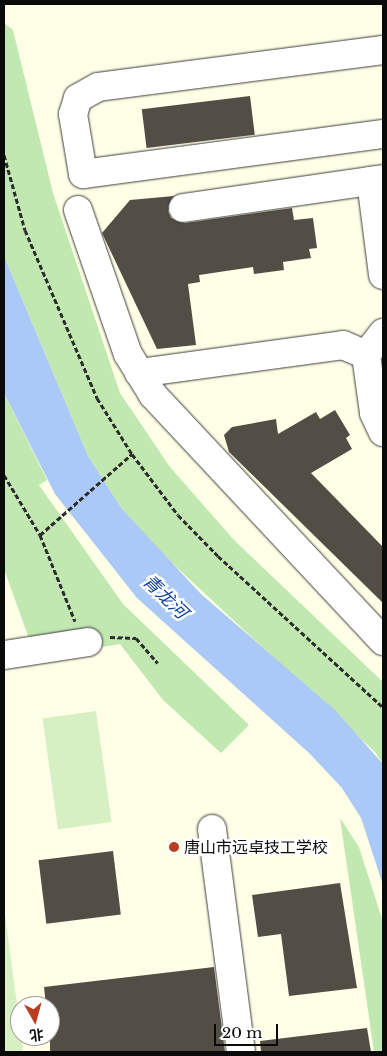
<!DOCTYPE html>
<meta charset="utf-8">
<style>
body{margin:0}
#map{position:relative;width:387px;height:1056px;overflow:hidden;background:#feffe6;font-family:"Libre Baskerville","Noto Sans SC",serif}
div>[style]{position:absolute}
.green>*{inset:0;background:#c1e8b1}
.pitch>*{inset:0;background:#d6f0c3;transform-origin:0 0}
.water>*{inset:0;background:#abc9f7}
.building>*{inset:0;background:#524e46;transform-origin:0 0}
.path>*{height:3px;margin-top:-1.5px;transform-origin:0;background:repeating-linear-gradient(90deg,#2c2c2c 0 5px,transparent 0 7.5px)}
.roads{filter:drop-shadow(0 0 1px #3d3d3d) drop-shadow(0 0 1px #3d3d3d)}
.minor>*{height:28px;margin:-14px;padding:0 14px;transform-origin:14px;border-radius:14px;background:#fff}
.dots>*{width:14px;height:14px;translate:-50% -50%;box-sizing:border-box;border:2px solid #fff;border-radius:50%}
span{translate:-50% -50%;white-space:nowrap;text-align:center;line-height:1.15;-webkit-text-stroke:5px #fff;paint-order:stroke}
.poi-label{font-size:16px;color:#0a0a0a}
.left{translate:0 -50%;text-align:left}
.water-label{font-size:18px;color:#13429b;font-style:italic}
.frame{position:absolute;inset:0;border:5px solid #0a0a0a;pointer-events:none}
.north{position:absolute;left:10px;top:996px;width:50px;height:50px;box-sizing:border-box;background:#fff;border:1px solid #9d9d9d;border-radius:50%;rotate:173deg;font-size:14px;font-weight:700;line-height:20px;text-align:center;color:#0a0a0a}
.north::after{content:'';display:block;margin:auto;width:18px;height:22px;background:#ba3c21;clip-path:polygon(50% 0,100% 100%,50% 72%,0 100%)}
.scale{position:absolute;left:214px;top:1024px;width:64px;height:22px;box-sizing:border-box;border:2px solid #0a0a0a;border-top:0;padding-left:6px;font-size:15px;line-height:18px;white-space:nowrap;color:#0a0a0a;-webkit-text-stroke:4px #fff;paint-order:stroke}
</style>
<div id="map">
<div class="green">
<i style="clip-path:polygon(4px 23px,13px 30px,53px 193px,120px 393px,170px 467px,235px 541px,383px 682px,383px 764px,375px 752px,156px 548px,122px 509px,88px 456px,4px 256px)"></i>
<i style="clip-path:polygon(4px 393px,47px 480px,39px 485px,123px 604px,249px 725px,221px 753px,163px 700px,120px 644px,36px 658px,4px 569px)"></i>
<i style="clip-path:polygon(340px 818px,359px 847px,383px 922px,383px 1052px,374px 1052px)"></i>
</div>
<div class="pitch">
<i style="left:96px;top:711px;width:112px;height:54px;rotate:82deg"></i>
<i style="clip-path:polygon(4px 908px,23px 1048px,22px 1052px,4px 1052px)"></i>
</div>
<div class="water">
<i style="clip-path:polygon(4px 256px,88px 456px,122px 509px,201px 594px,335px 710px,383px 764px,383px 885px,361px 818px,342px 788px,309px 753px,137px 598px,55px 494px,4px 393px)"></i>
</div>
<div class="building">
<i style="left:250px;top:96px;width:39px;height:109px;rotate:83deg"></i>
<i style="clip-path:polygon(174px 196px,168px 211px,171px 218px,185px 223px,292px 208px,294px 220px,313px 218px,317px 248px,309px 249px,311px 258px,283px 262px,284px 270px,254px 274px,253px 267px,199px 275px,200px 282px,188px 284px,196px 345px,157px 349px,102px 233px,130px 200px)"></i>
<i style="clip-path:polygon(335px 410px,350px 435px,346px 438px,352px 449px,311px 473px,383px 547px,383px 603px,229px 452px,224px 435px,232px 427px,276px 419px,278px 434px,316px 412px,320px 419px)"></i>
<i style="left:113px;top:851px;width:64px;height:75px;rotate:83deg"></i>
<i style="clip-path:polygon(340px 883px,357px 988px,289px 996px,281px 934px,258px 937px,252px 895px)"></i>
<i style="clip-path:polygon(214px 967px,225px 1052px,50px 1052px,50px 1006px,46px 1006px,44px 987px)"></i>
<i style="clip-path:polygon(367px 1028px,371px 1052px,261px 1052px,260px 1041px)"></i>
</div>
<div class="path">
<i style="left:4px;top:155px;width:78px;rotate:74.4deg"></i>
<i style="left:25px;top:230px;width:183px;rotate:66.8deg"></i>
<i style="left:97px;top:398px;width:66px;rotate:58deg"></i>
<i style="left:4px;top:475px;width:70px;rotate:59deg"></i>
<i style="left:40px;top:535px;width:93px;rotate:67.9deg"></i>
<i style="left:40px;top:535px;width:123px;rotate:-41.4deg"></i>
<i style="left:132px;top:454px;width:76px;rotate:53deg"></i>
<i style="left:178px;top:515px;width:57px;rotate:45.7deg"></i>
<i style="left:218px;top:556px;width:224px;rotate:42.5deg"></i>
<i style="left:110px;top:637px;width:26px;rotate:2deg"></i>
<i style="left:136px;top:638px;width:33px;rotate:49deg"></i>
</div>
<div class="roads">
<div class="minor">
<i style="left:383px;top:50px;width:287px;rotate:172.6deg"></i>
<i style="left:98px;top:87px;width:23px;rotate:151deg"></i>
<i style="left:78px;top:98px;width:17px;rotate:107deg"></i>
<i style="left:73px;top:114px;width:61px;rotate:80.5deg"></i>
<i style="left:83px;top:174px;width:303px;rotate:-7.6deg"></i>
<i style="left:383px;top:179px;width:12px;rotate:171deg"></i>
<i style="left:371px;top:181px;width:95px;rotate:82.7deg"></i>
<i style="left:183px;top:208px;width:190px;rotate:-8.2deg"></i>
<i style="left:78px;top:210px;width:152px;rotate:70.9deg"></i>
<i style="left:128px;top:354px;width:48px;rotate:58.6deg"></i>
<i style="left:153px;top:395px;width:337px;rotate:46.9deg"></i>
<i style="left:383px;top:333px;width:28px;rotate:128deg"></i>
<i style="left:366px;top:355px;width:59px;rotate:82.1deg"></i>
<i style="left:374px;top:413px;width:21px;rotate:65deg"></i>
<i style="left:139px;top:373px;width:206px;rotate:-7.8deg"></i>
<i style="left:343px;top:345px;width:25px;rotate:23deg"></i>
<i style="left:4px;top:655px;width:85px;rotate:-8.8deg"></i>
<i style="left:212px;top:829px;width:225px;rotate:82.6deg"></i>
</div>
</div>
<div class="dots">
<i style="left:174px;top:847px;background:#ba3c21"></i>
</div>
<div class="poi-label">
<span class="left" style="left:184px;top:847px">唐山市远卓技工学校</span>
</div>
<div class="water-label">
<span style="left:165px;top:597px;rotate:44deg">青龙河</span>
</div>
<div class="frame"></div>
<div class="north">北</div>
<div class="scale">20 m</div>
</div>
